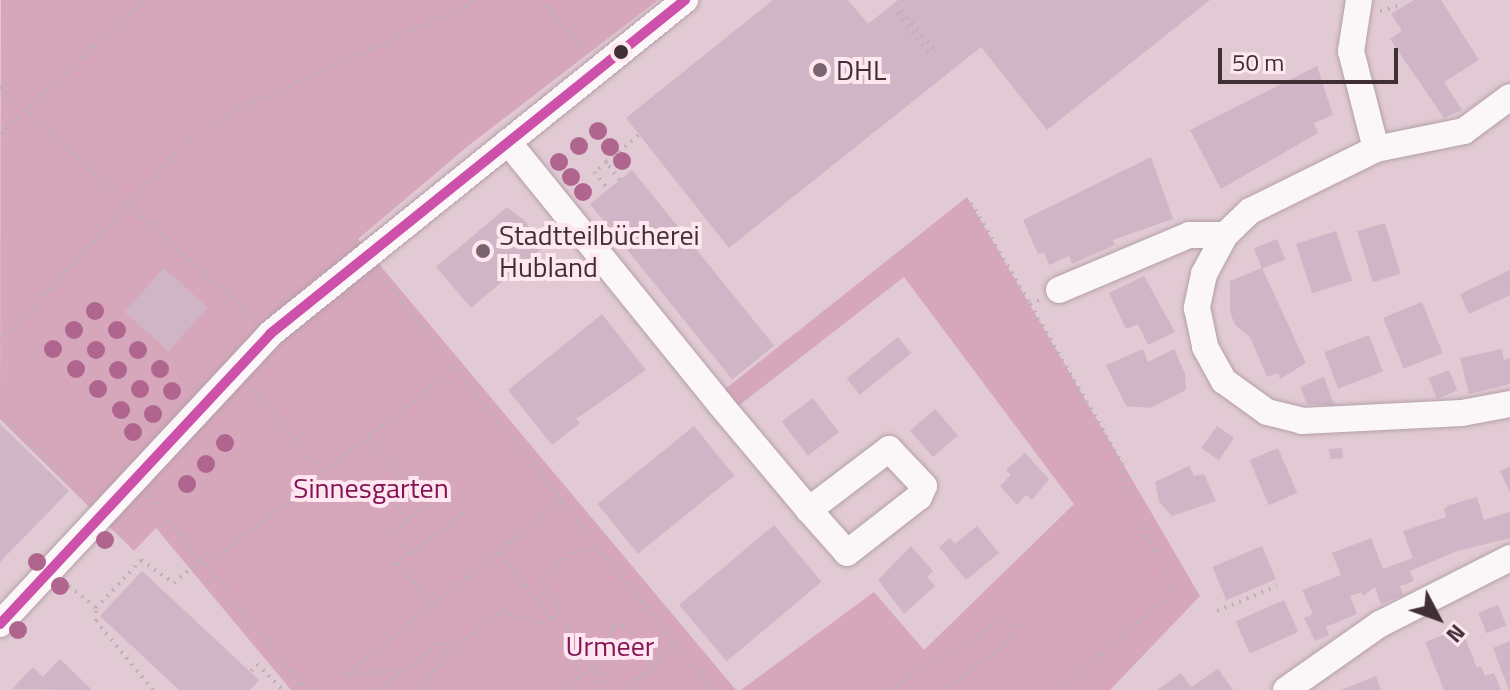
<!DOCTYPE html>
<meta charset="utf-8">
<style>
body{margin:0}
#map{position:relative;width:1510px;height:690px;overflow:hidden;background:#e2cad4;font-family:"Titillium Web",sans-serif}
div>[style]{position:absolute}
.green>*{inset:0;background:#d6a7bb}
.building>*{inset:0;background:#cfb5c6;transform-origin:0 0}
.path>*{height:4px;margin-top:-2px;transform-origin:0;background:repeating-linear-gradient(90deg,#bcb2b6 0 2px,transparent 0 8px)}
.roads{filter:drop-shadow(0 0 2px #b3a0a8) drop-shadow(0 0 2px #b3a0a8)}
.minor>*{height:26px;margin:-13px;padding:0 13px;transform-origin:13px;border-radius:13px;background:#fbf7f9}
.bus-1>*{height:10px;margin:-5px;padding:0 5px;transform-origin:5px;border-radius:5px;background:#cd50aa}
.trees>*{width:18px;height:18px;margin:-9px;border-radius:50%;background:#af658e}
.dots>*{width:22px;height:22px;translate:-50% -50%;box-sizing:border-box;border:4px solid #ffe7f0;border-radius:50%}
span{translate:-50% -50%;white-space:nowrap;text-align:center;line-height:1.15;-webkit-text-stroke:8px #ffe7f0;paint-order:stroke}
.poi-label{font-size:28px;color:#412f36}
.left{translate:0 -50%;text-align:left}
.park-label{font-size:28px;color:#851355}
.north{position:absolute;left:1398px;top:578px;width:80px;height:80px;-webkit-text-stroke:6px #ffe7f0;paint-order:stroke;rotate:131deg;font-size:22px;font-weight:700;line-height:32px;text-align:center;color:#412f36}
.north::after{content:'';display:block;margin:auto;width:28px;height:36px;background:#412f36;clip-path:polygon(50% 0,100% 100%,50% 72%,0 100%)}
.scale{position:absolute;left:1218px;top:48px;width:180px;height:36px;box-sizing:border-box;border:4px solid #412f36;border-top:0;padding-left:10px;font-size:24px;line-height:28px;white-space:nowrap;color:#412f36;-webkit-text-stroke:6px #ffe7f0;paint-order:stroke}
</style>
<div id="map">
<div class="green">
<i style="clip-path:polygon(1px 0,658px 0,468px 146px,358px 239px,736px 690px,291px 690px,156px 528px,134px 551px,0 419px)"></i>
<i style="clip-path:polygon(967px 197px,1200px 596px,1110px 690px,741px 690px,874px 592px,924px 650px,1074px 504px,904px 277px,737px 407px,724px 390px)"></i>
</div>
<div class="building">
<i style="clip-path:polygon(773px 0,848px 0,868px 24px,898px 0,1210px 0,1047px 130px,981px 47px,729px 248px,626px 118px)"></i>
<i style="clip-path:polygon(1414px 0,1441px 0,1479px 60px,1444px 82px,1462px 110px,1444px 118px,1390px 39px,1402px 31px,1391px 14px)"></i>
<i style="clip-path:polygon(1317px 66px,1333px 115px,1314px 123px,1318px 133px,1221px 189px,1190px 130px)"></i>
<i style="clip-path:polygon(1151px 157px,1173px 219px,1113px 240px,1115px 245px,1072px 264px,1069px 256px,1049px 265px,1044px 252px,1038px 254px,1023px 220px)"></i>
<i style="left:632px;top:170px;width:226px;height:54px;rotate:51deg"></i>
<i style="clip-path:polygon(507px 207px,525px 221px,542px 248px,471px 308px,436px 267px)"></i>
<i style="left:1385px;top:223px;width:53px;height:29px;rotate:73deg"></i>
<i style="left:1336px;top:231px;width:52px;height:42px;rotate:72deg"></i>
<i style="left:1277px;top:239px;width:22px;height:25px;rotate:68deg"></i>
<i style="left:164px;top:268px;width:59px;height:59px;rotate:42deg"></i>
<i style="clip-path:polygon(1262px 268px,1306px 363px,1280px 379px,1278px 373px,1267px 377px,1250px 337px,1235px 325px,1230px 312px,1230px 281px)"></i>
<i style="clip-path:polygon(1510px 270px,1510px 295px,1469px 314px,1460px 294px)"></i>
<i style="clip-path:polygon(1144px 276px,1175px 332px,1148px 345px,1138px 324px,1126px 329px,1109px 293px)"></i>
<i style="left:1422px;top:302px;width:55px;height:42px;rotate:68deg"></i>
<i style="clip-path:polygon(602px 314px,646px 370px,576px 419px,580px 423px,552px 445px,508px 390px)"></i>
<i style="left:1369px;top:335px;width:39px;height:48px;rotate:69deg"></i>
<i style="left:898px;top:337px;width:21px;height:66px;rotate:51deg"></i>
<i style="clip-path:polygon(1143px 349px,1148px 362px,1174px 349px,1185px 374px,1186px 390px,1150px 408px,1126px 406px,1106px 365px)"></i>
<i style="clip-path:polygon(1502px 349px,1504px 360px,1510px 358px,1510px 384px,1469px 394px,1460px 358px)"></i>
<i style="left:1449px;top:370px;width:22px;height:22px;rotate:68deg"></i>
<i style="clip-path:polygon(1324px 377px,1334px 405px,1307px 404px,1300px 387px)"></i>
<i style="left:813px;top:398px;width:43px;height:39px;rotate:53deg"></i>
<i style="left:935px;top:409px;width:35px;height:33px;rotate:49deg"></i>
<i style="clip-path:polygon(0 424px,69px 491px,0 562px)"></i>
<i style="left:694px;top:426px;width:64px;height:124px;rotate:51deg"></i>
<i style="left:1217px;top:426px;width:21px;height:27px;rotate:35deg"></i>
<i style="left:1278px;top:448px;width:49px;height:31px;rotate:67deg"></i>
<i style="left:1342px;top:448px;width:10px;height:13px;rotate:84deg"></i>
<i style="clip-path:polygon(1025px 453px,1049px 479px,1032px 500px,1026px 495px,1017px 505px,1000px 486px,1011px 475px,1006px 470px)"></i>
<i style="clip-path:polygon(1189px 466px,1194px 476px,1204px 474px,1216px 501px,1172px 516px,1159px 502px,1155px 482px)"></i>
<i style="clip-path:polygon(1510px 467px,1510px 493px,1500px 471px)"></i>
<i style="clip-path:polygon(1477px 497px,1484px 520px,1510px 512px,1510px 538px,1457px 551px,1410px 571px,1414px 581px,1400px 586px,1403px 595px,1381px 604px,1375px 587px,1363px 596px,1361px 592px,1350px 596px,1357px 614px,1326px 627px,1329px 635px,1315px 641px,1304px 618px,1313px 614px,1302px 590px,1341px 575px,1332px 553px,1371px 538px,1383px 569px,1413px 558px,1403px 531px,1446px 517px,1444px 509px,1450px 505px)"></i>
<i style="left:774px;top:525px;width:74px;height:124px;rotate:50deg"></i>
<i style="clip-path:polygon(977px 526px,999px 553px,966px 580px,939px 547px,950px 538px,955px 544px)"></i>
<i style="clip-path:polygon(911px 546px,933px 571px,927px 577px,935px 586px,904px 614px,878px 580px)"></i>
<i style="left:1262px;top:546px;width:36px;height:54px;rotate:67deg"></i>
<i style="clip-path:polygon(142px 571px,259px 680px,250px 690px,179px 690px,100px 616px)"></i>
<i style="left:1284px;top:600px;width:35px;height:53px;rotate:66deg"></i>
<i style="left:1498px;top:605px;width:22px;height:21px;rotate:68deg"></i>
<i style="clip-path:polygon(1461px 628px,1477px 668px,1481px 666px,1485px 676px,1494px 673px,1501px 690px,1444px 690px,1425px 642px)"></i>
<i style="clip-path:polygon(1510px 641px,1510px 690px,1509px 690px,1493px 648px)"></i>
<i style="clip-path:polygon(60px 659px,92px 690px,12px 689px,33px 667px,43px 677px)"></i>
<i style="clip-path:polygon(1218px 669px,1233px 690px,1157px 690px,1181px 673px,1191px 687px)"></i>
<i style="clip-path:polygon(1376px 676px,1381px 690px,1341px 690px)"></i>
</div>
<div class="path">
<i style="left:541px;top:0;width:65px;rotate:48.7deg"></i>
<i style="left:901px;top:11px;width:55px;rotate:49.4deg"></i>
<i style="left:1380px;top:11px;width:23px;rotate:-15deg"></i>
<i style="left:897px;top:13px;width:55px;rotate:50.9deg"></i>
<i style="left:0;top:87px;width:344px;rotate:42.4deg"></i>
<i style="left:0;top:134px;width:197px;rotate:-42.9deg"></i>
<i style="left:606px;top:162px;width:16px;rotate:140deg"></i>
<i style="left:594px;top:172px;width:22px;rotate:51deg"></i>
<i style="left:620px;top:180px;width:23px;rotate:-128deg"></i>
<i style="left:606px;top:162px;width:43px;rotate:-39.3deg"></i>
<i style="left:971px;top:203px;width:117px;rotate:59.7deg"></i>
<i style="left:382px;top:276px;width:530px;rotate:51.36deg"></i>
<i style="left:1039px;top:300px;width:10px;rotate:156deg"></i>
<i style="left:1030px;top:304px;width:184px;rotate:59.9deg"></i>
<i style="left:1122px;top:463px;width:29px;rotate:84deg"></i>
<i style="left:1125px;top:492px;width:111px;rotate:63.2deg"></i>
<i style="left:1175px;top:591px;width:152px;rotate:139.3deg"></i>
<i style="left:0;top:342px;width:296px;rotate:-46.9deg"></i>
<i style="left:202px;top:126px;width:303px;rotate:-24.5deg"></i>
<i style="left:252px;top:389px;width:110px;rotate:49.8deg"></i>
<i style="left:0;top:415px;width:119px;rotate:44.3deg"></i>
<i style="left:368px;top:438px;width:55px;rotate:50.9deg"></i>
<i style="left:403px;top:481px;width:20px;rotate:143deg"></i>
<i style="left:387px;top:493px;width:35px;rotate:53deg"></i>
<i style="left:408px;top:521px;width:18px;rotate:142deg"></i>
<i style="left:394px;top:532px;width:28px;rotate:52deg"></i>
<i style="left:411px;top:554px;width:16px;rotate:145deg"></i>
<i style="left:398px;top:563px;width:51px;rotate:51.3deg"></i>
<i style="left:403px;top:481px;width:19px;rotate:-35deg"></i>
<i style="left:149px;top:496px;width:250px;rotate:51deg"></i>
<i style="left:408px;top:521px;width:42px;rotate:-36.3deg"></i>
<i style="left:411px;top:554px;width:66px;rotate:-38.3deg"></i>
<i style="left:206px;top:566px;width:318px;rotate:-38.5deg"></i>
<i style="left:388px;top:571px;width:13px;rotate:-39deg"></i>
<i style="left:69px;top:586px;width:35px;rotate:39deg"></i>
<i style="left:1217px;top:611px;width:65px;rotate:-22.6deg"></i>
<i style="left:405px;top:670px;width:58px;rotate:176.1deg"></i>
<i style="left:347px;top:674px;width:274px;rotate:-38.9deg"></i>
<i style="left:251px;top:671px;width:9px;rotate:-49deg"></i>
<i style="left:257px;top:664px;width:37px;rotate:45deg"></i>
<i style="left:578px;top:678px;width:52px;rotate:-100deg"></i>
<i style="left:569px;top:627px;width:20px;rotate:-153deg"></i>
<i style="left:551px;top:618px;width:14px;rotate:-45deg"></i>
<i style="left:561px;top:608px;width:32px;rotate:-129deg"></i>
<i style="left:541px;top:583px;width:43px;rotate:-45.9deg"></i>
<i style="left:571px;top:552px;width:28px;rotate:-8deg"></i>
<i style="left:153px;top:690px;width:89px;rotate:-129.6deg"></i>
<i style="left:96px;top:621px;width:13px;rotate:-90deg"></i>
<i style="left:96px;top:608px;width:66px;rotate:-46.8deg"></i>
<i style="left:141px;top:560px;width:40px;rotate:34.9deg"></i>
<i style="left:174px;top:583px;width:35px;rotate:-41deg"></i>
<i style="left:292px;top:690px;width:11px;rotate:-41deg"></i>
<i style="left:380px;top:690px;width:75px;rotate:-39deg"></i>
<i style="left:438px;top:643px;width:15px;rotate:53deg"></i>
<i style="left:447px;top:655px;width:70px;rotate:-39.2deg"></i>
<i style="left:501px;top:611px;width:43px;rotate:17.6deg"></i>
<i style="left:542px;top:624px;width:11px;rotate:-34deg"></i>
<i style="left:551px;top:618px;width:88px;rotate:-128deg"></i>
<i style="left:419px;top:690px;width:45px;rotate:-51.3deg"></i>
<i style="left:565px;top:690px;width:39px;rotate:-36deg"></i>
<i style="left:599px;top:690px;width:23px;rotate:-95deg"></i>
<i style="left:597px;top:667px;width:44px;rotate:-67.5deg"></i>
<i style="left:614px;top:626px;width:14px"></i>
<i style="left:628px;top:626px;width:47px;rotate:58deg"></i>
<i style="left:653px;top:666px;width:33px;rotate:-52deg"></i>
<i style="left:625px;top:690px;width:37px;rotate:-41deg"></i>
<i style="left:889px;top:690px;width:134px;rotate:-31.9deg"></i>
<i style="left:1003px;top:619px;width:14px;rotate:25deg"></i>
<i style="left:1016px;top:625px;width:13px;rotate:103deg"></i>
<i style="left:1013px;top:638px;width:86px;rotate:143deg"></i>
</div>
<div class="roads">
<div class="minor">
<i style="left:1359px;top:0;width:52px;rotate:98.9deg"></i>
<i style="left:1351px;top:51px;width:101px;rotate:75.7deg"></i>
<i style="left:1510px;top:97px;width:57px;rotate:143.5deg"></i>
<i style="left:1464px;top:131px;width:90px;rotate:168.4deg"></i>
<i style="left:1376px;top:149px;width:140px;rotate:153.8deg"></i>
<i style="left:1250px;top:211px;width:35px;rotate:136deg"></i>
<i style="left:1225px;top:235px;width:44px;rotate:118.3deg"></i>
<i style="left:1204px;top:274px;width:35px;rotate:102deg"></i>
<i style="left:1197px;top:308px;width:40px;rotate:78deg"></i>
<i style="left:1205px;top:347px;width:39px;rotate:61deg"></i>
<i style="left:1224px;top:381px;width:53px;rotate:35.8deg"></i>
<i style="left:1267px;top:412px;width:36px;rotate:14deg"></i>
<i style="left:1302px;top:421px;width:160px;rotate:-2.9deg"></i>
<i style="left:1462px;top:413px;width:49px;rotate:-10.6deg"></i>
<i style="left:508px;top:142px;width:337px;rotate:51deg"></i>
<i style="left:720px;top:404px;width:138px;rotate:50deg"></i>
<i style="left:809px;top:510px;width:57px;rotate:48.5deg"></i>
<i style="left:847px;top:553px;width:91px;rotate:-37.9deg"></i>
<i style="left:919px;top:497px;width:12px;rotate:-66deg"></i>
<i style="left:924px;top:486px;width:51px;rotate:-133.4deg"></i>
<i style="left:889px;top:449px;width:101px;rotate:142.7deg"></i>
<i style="left:1059px;top:290px;width:141px;rotate:-22.9deg"></i>
<i style="left:1189px;top:235px;width:36px"></i>
<i style="left:0;top:624px;width:396px;rotate:-47deg"></i>
<i style="left:270px;top:334px;width:533px;rotate:-38.83deg"></i>
<i style="left:1286px;top:690px;width:115px;rotate:-35.1deg"></i>
<i style="left:1380px;top:624px;width:146px;rotate:-26.9deg"></i>
</div>
</div>
<div class="bus-1">
<i style="left:0;top:624px;width:396px;rotate:-47deg"></i>
<i style="left:270px;top:334px;width:533px;rotate:-38.83deg"></i>
</div>
<div class="trees">
<i style="left:598px;top:131px"></i>
<i style="left:579px;top:146px"></i>
<i style="left:610px;top:147px"></i>
<i style="left:622px;top:161px"></i>
<i style="left:559px;top:162px"></i>
<i style="left:571px;top:177px"></i>
<i style="left:583px;top:192px"></i>
<i style="left:95px;top:311px"></i>
<i style="left:74px;top:330px"></i>
<i style="left:117px;top:330px"></i>
<i style="left:53px;top:349px"></i>
<i style="left:96px;top:350px"></i>
<i style="left:138px;top:350px"></i>
<i style="left:76px;top:369px"></i>
<i style="left:160px;top:369px"></i>
<i style="left:118px;top:370px"></i>
<i style="left:98px;top:389px"></i>
<i style="left:140px;top:389px"></i>
<i style="left:172px;top:391px"></i>
<i style="left:121px;top:410px"></i>
<i style="left:153px;top:414px"></i>
<i style="left:133px;top:432px"></i>
<i style="left:225px;top:443px"></i>
<i style="left:206px;top:464px"></i>
<i style="left:187px;top:484px"></i>
<i style="left:105px;top:540px"></i>
<i style="left:37px;top:562px"></i>
<i style="left:60px;top:586px"></i>
<i style="left:18px;top:630px"></i>
</div>
<div class="dots">
<i style="left:621px;top:52px;background:#412f36"></i>
<i style="left:820px;top:70px;background:#79656d"></i>
<i style="left:483px;top:251px;background:#79656d"></i>
</div>
<div class="poi-label">
<span class="left" style="left:836px;top:70px">DHL</span>
<span class="left" style="left:499px;top:251px">Stadtteilbücherei<br>Hubland</span>
</div>
<div class="park-label">
<span style="left:371px;top:488px">Sinnesgarten</span>
<span style="left:610px;top:646px">Urmeer</span>
</div>
<div class="north">N</div>
<div class="scale">50 m</div>
</div>
